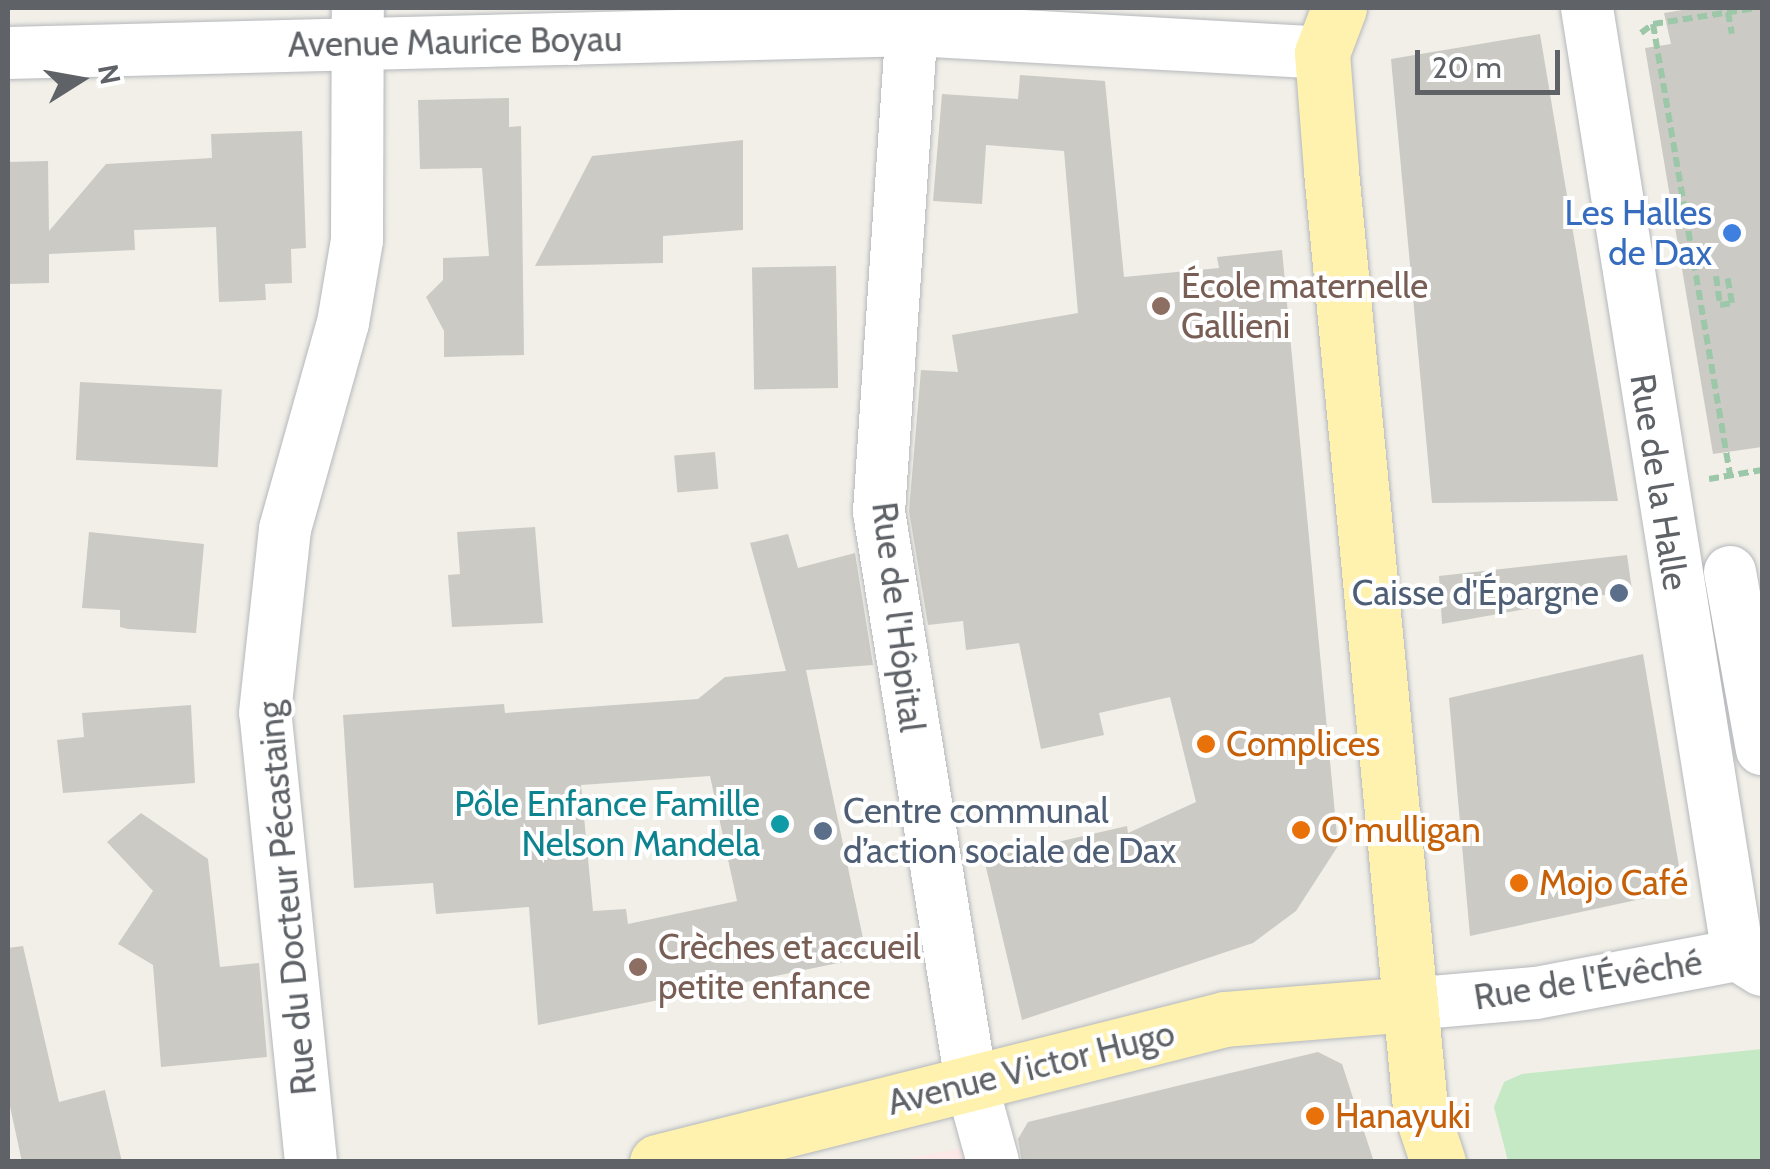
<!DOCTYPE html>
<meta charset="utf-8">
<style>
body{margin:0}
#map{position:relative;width:1770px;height:1169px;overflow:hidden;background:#f1efe8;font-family:Cabin,sans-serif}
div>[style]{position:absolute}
.medical>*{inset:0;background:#fce8e6}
.green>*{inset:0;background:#c5e8c5}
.building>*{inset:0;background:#cccac5;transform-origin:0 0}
.path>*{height:6px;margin-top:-3px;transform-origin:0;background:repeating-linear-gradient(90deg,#9cc7a9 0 10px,transparent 0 15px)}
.roads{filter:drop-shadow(0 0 2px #b5b8bc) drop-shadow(0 0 2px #b5b8bc)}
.minor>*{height:52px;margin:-26px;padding:0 26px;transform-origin:26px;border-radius:26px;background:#fff}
.major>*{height:55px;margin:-27.5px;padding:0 27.5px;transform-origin:27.5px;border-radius:27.5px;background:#fff2af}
.dots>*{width:28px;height:28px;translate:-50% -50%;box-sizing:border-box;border:5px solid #fff;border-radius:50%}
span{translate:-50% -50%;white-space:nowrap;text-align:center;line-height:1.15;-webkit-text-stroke:8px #fff;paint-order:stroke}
.street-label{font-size:35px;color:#5f6368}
.shop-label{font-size:35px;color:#366cbe}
.right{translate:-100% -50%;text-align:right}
.education-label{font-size:35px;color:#785e54}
.left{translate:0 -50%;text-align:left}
.service-label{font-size:35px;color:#4e5e75}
.food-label{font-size:35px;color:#c56008}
.culture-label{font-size:35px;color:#0d838f}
.frame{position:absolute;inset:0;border:10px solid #5f6368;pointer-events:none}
.north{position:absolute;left:30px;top:30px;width:100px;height:100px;-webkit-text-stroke:8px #fff;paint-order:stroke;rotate:79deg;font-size:28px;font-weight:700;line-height:40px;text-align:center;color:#5f6368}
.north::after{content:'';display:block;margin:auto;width:35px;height:45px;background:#5f6368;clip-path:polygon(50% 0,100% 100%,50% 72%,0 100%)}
.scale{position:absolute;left:1415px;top:50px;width:145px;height:45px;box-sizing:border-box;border:5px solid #5f6368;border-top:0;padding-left:12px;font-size:30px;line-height:35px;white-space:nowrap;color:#5f6368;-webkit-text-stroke:8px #fff;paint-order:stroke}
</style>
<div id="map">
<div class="medical">
<i style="clip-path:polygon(972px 1146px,975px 1161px,910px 1161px,909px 1158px)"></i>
</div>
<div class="green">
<i style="clip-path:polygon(1762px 1049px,1762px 1161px,1508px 1161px,1494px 1107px,1504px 1082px,1522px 1074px)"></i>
</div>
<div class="building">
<i style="clip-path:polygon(1695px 8px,1762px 8px,1762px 447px,1713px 454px,1645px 48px,1671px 44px,1664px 13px)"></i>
<i style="clip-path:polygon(1540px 34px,1618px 501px,1432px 503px,1391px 59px)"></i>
<i style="clip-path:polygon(1020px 75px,1105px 81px,1124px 277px,1219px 268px,1217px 257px,1282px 250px,1338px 846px,1296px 911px,1253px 943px,1022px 1020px,984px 859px,1127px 826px,1128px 833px,1196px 802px,1170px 697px,1099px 713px,1104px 735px,1041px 749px,1019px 643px,966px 650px,963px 621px,928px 625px,909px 511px,921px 370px,958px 372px,952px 335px,1078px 313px,1064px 151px,986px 145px,982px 204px,933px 201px,942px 94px,1018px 99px)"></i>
<i style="clip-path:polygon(509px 98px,509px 127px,521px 126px,524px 355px,444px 357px,444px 331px,426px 297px,443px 280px,443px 258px,489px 256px,482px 168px,420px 169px,418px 100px)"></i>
<i style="clip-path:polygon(302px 131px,306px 248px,291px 249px,292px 283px,265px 284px,266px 300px,219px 302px,216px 227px,134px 230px,135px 250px,49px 254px,49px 283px,8px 284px,8px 162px,48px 161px,49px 231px,106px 164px,212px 158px,211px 134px)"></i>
<i style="clip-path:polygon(743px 140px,743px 230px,663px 236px,663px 263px,535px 266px,592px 156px)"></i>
<i style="left:836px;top:266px;width:122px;height:84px;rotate:89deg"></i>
<i style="left:80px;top:382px;width:142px;height:78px;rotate:3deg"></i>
<i style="left:715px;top:452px;width:37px;height:41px;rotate:85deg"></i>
<i style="clip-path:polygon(535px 527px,543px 623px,452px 627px,448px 575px,460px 574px,457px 532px)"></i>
<i style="clip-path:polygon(89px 532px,204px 544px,196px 633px,128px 629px,120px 627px,120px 610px,82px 608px)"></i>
<i style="clip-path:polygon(evenodd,788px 534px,798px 568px,855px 553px,873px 665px,806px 670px,867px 957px,538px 1025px,529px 907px,436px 914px,433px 883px,354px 888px,343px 715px,504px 704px,505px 713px,698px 699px,725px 677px,786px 671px,750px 543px,788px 534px,710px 776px,737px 901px,628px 924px,626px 909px,593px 911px,581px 785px,710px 776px)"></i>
<i style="clip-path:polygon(1627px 555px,1632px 590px,1442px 624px,1439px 576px)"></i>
<i style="clip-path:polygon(1643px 654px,1683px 890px,1470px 936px,1449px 698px)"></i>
<i style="clip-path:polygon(191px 705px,195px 783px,63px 793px,57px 740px,84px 737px,82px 713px)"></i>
<i style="clip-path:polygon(141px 813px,208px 859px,220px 967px,259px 963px,267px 1057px,161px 1067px,153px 965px,118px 944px,153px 891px,107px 842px)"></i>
<i style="clip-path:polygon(23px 946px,59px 1102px,105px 1090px,122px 1162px,22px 1162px,8px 1097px,8px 948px)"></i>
<i style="clip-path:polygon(1318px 1052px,1342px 1064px,1374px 1162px,1022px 1162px,1018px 1139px,1028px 1122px)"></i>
</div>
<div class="path">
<i style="left:1728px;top:12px;width:22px;rotate:80deg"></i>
<i style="left:1653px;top:24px;width:459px;rotate:80.3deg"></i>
<i style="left:1641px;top:33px;width:15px;rotate:-37deg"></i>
<i style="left:1653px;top:24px;width:104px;rotate:-8.8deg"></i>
<i style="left:1705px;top:212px;width:7px;rotate:82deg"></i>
<i style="left:1692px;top:249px;width:12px;rotate:-14deg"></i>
<i style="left:1716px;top:276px;width:29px;rotate:82deg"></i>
<i style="left:1720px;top:305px;width:12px;rotate:-9deg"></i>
<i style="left:1732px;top:303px;width:29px;rotate:-100deg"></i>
<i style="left:1709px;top:479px;width:54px;rotate:-9.6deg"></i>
</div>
<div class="roads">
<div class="minor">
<i style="left:913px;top:8px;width:505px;rotate:93.86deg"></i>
<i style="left:879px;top:512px;width:577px;rotate:80.83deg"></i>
<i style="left:971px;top:1082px;width:83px;rotate:74.6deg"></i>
<i style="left:1587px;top:8px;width:959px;rotate:80.94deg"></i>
<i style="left:8px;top:53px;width:906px;rotate:-1.45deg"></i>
<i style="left:914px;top:30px;width:409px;rotate:3.2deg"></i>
<i style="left:1730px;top:572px;width:180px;rotate:79.8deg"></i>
<i style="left:1410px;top:1004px;width:126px;rotate:-5deg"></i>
<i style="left:1536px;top:993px;width:206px;rotate:-10.7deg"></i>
<i style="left:1738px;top:955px;width:28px;rotate:32deg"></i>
<i style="left:311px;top:1162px;width:451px;rotate:-95.8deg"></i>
<i style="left:265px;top:713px;width:185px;rotate:-83.8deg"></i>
<i style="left:285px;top:529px;width:214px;rotate:-74.3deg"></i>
<i style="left:343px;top:323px;width:84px;rotate:-80.4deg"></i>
<i style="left:357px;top:240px;width:231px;rotate:-89.8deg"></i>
</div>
<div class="major">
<i style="left:1339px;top:8px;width:48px;rotate:110.7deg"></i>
<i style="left:1322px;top:53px;width:118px;rotate:85.6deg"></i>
<i style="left:1331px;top:171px;width:941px;rotate:84.57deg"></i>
<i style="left:1420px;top:1108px;width:57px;rotate:71.6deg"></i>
<i style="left:657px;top:1162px;width:586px;rotate:-14.13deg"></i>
<i style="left:1225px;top:1019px;width:186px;rotate:-4.6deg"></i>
</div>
</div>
<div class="dots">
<i style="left:1732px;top:233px;background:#3f7fe0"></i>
<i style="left:1161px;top:306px;background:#8d6e63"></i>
<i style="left:1619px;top:593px;background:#5c6f8a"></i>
<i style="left:1206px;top:744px;background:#e8710a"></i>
<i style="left:780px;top:824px;background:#0f9aa8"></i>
<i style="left:1301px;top:830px;background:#e8710a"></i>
<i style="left:823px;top:831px;background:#5c6f8a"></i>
<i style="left:1519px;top:883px;background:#e8710a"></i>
<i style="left:638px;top:967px;background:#8d6e63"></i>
<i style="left:1315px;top:1116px;background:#e8710a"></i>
</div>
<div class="street-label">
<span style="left:455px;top:42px;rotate:-1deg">Avenue Maurice Boyau</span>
<span style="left:1659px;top:482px;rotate:81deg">Rue de la Halle</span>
<span style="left:898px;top:617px;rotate:83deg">Rue de l'Hôpital</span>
<span style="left:287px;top:898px;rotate:-95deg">Rue du Docteur Pécastaing</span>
<span style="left:1588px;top:980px;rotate:-9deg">Rue de l'Évêché</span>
<span style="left:1031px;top:1068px;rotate:-14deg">Avenue Victor Hugo</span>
</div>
<div class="shop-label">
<span class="right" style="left:1712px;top:233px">Les Halles<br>de Dax</span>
</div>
<div class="education-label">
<span class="left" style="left:1181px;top:306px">École maternelle<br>Gallieni</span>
<span class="left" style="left:658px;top:967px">Crèches et accueil<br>petite enfance</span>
</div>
<div class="service-label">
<span class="right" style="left:1599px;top:593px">Caisse d'Épargne</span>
<span class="left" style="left:843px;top:831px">Centre communal<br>d’action sociale de Dax</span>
</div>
<div class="food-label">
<span class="left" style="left:1226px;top:744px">Complices</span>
<span class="left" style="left:1321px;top:830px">O'mulligan</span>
<span class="left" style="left:1539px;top:883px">Mojo Café</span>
<span class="left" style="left:1335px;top:1116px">Hanayuki</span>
</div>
<div class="culture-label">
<span class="right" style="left:760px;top:824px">Pôle Enfance Famille<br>Nelson Mandela</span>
</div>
<div class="frame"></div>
<div class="north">N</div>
<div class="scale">20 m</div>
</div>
